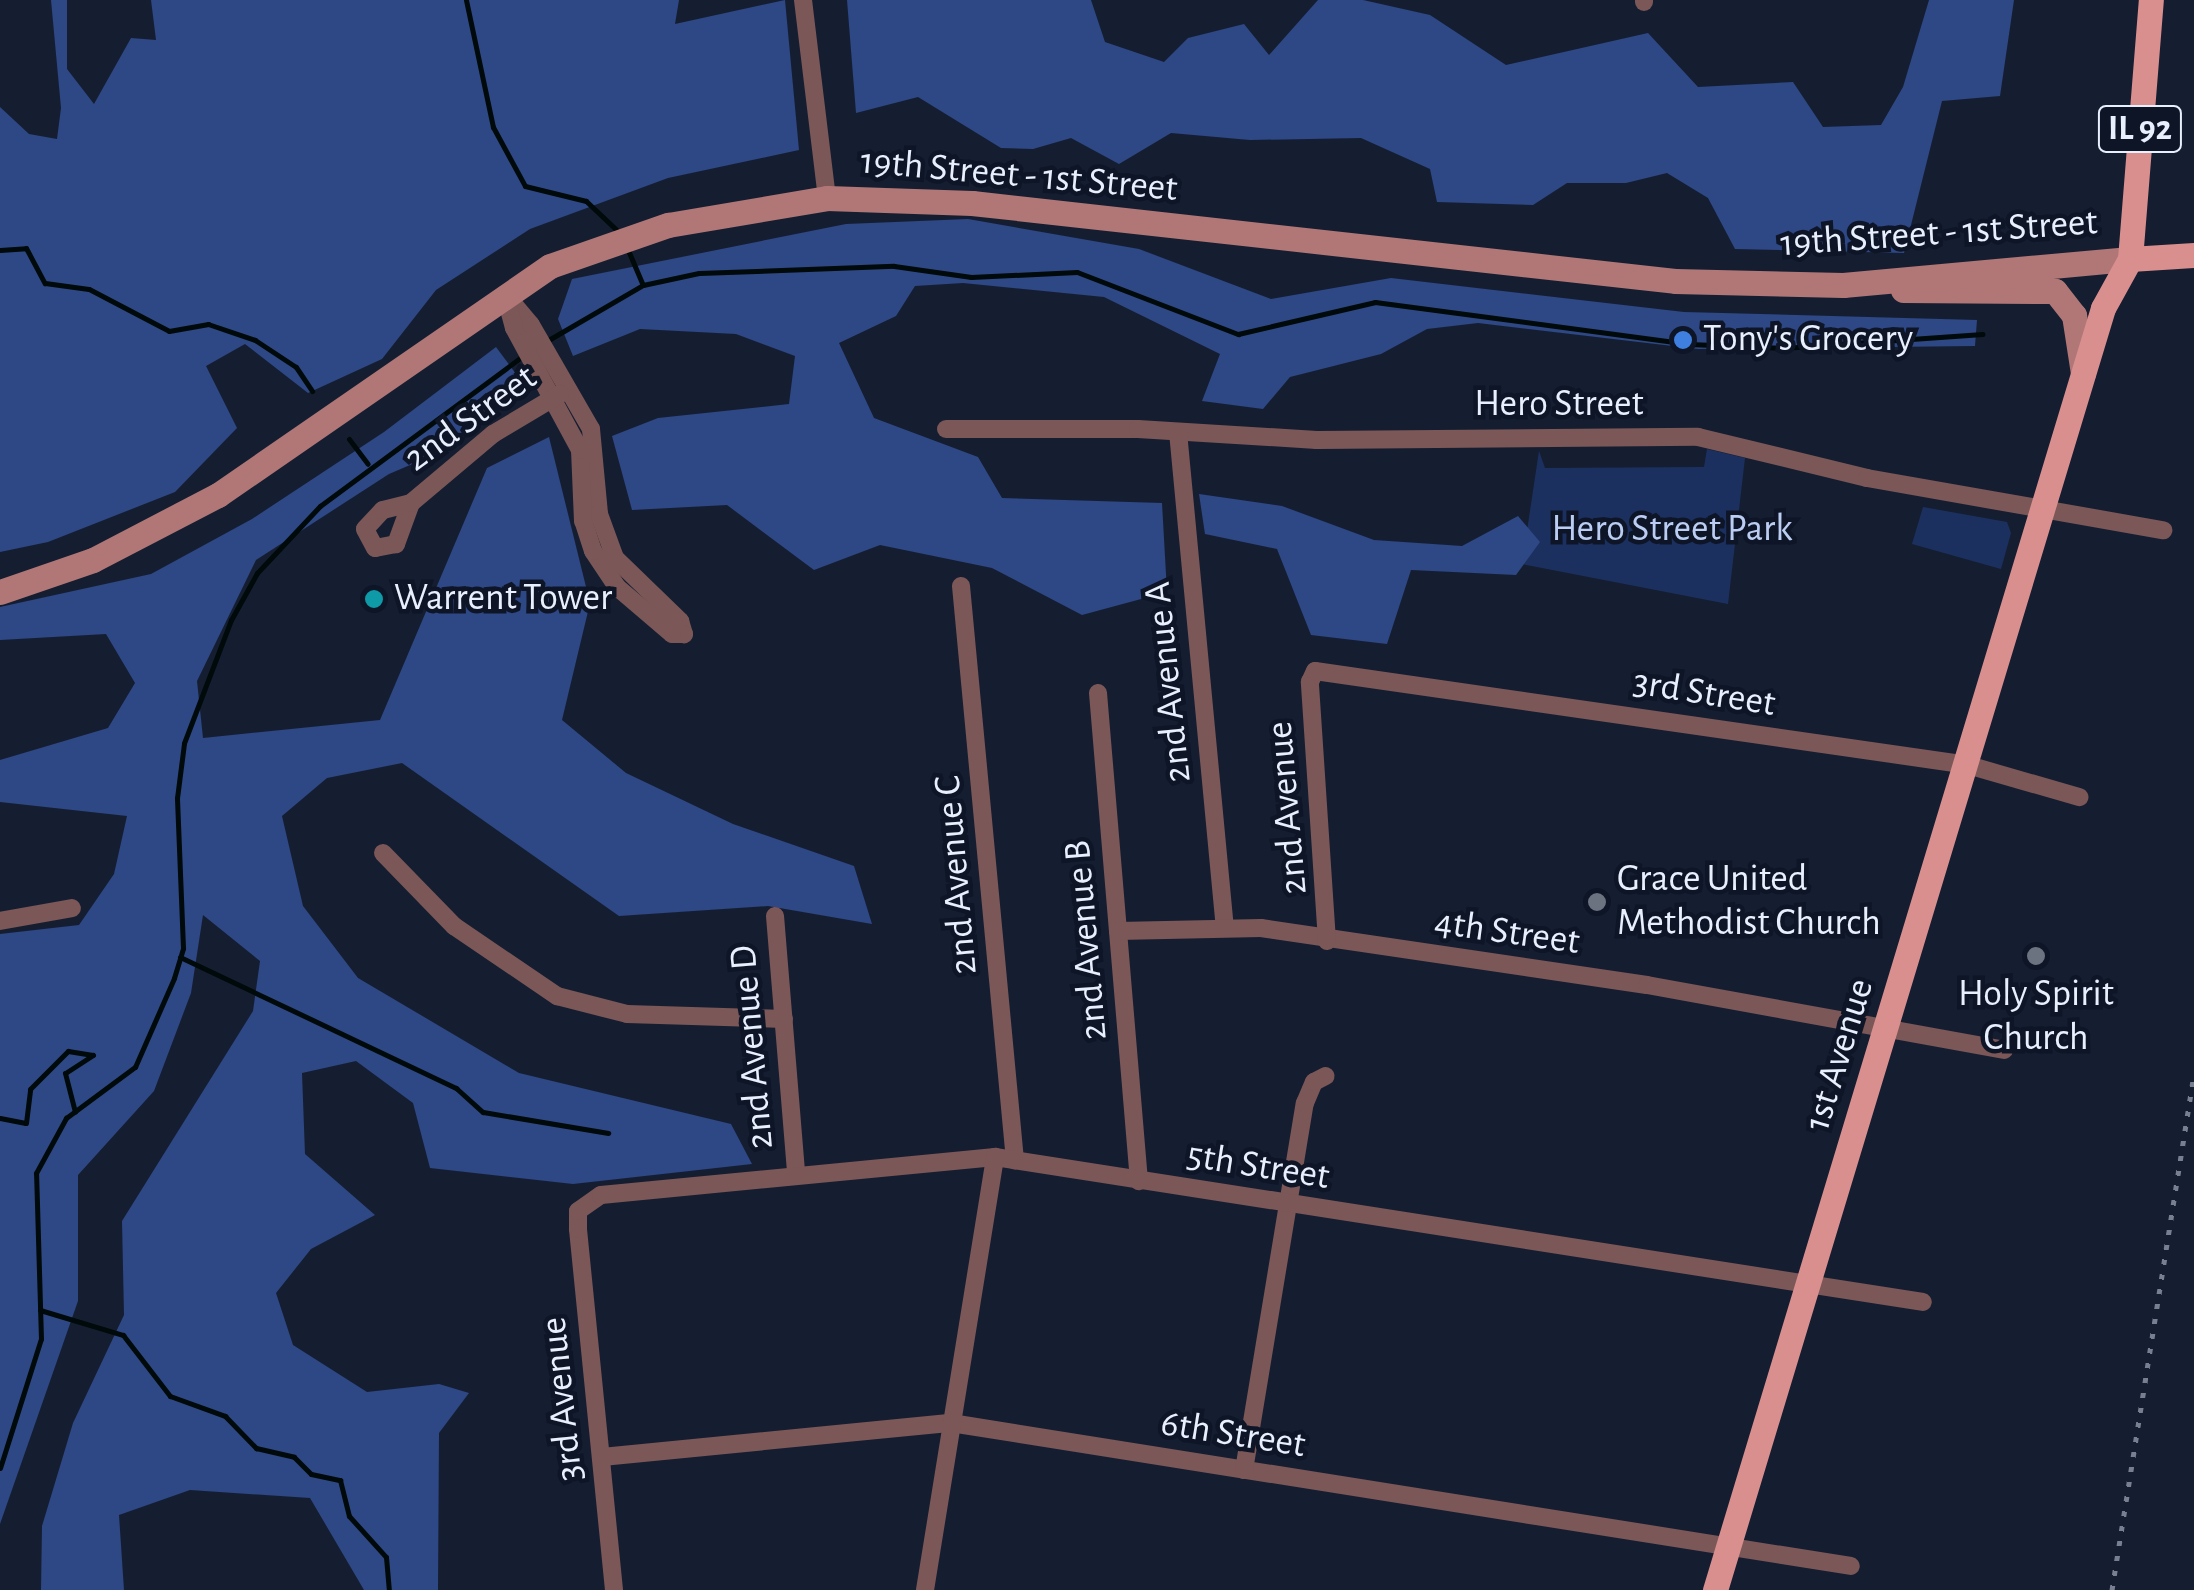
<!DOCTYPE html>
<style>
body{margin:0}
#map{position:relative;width:2194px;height:1590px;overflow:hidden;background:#151e31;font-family:"Alegreya Sans",sans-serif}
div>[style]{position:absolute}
.green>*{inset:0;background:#1c3060}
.forest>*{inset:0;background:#2e4785}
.stream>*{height:5px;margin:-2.5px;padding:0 2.5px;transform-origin:2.5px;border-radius:2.5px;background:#000a0a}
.minor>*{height:18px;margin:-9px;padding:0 9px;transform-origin:9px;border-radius:9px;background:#7c5757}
.secondary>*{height:25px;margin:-12.5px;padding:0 12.5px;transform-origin:12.5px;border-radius:12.5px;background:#b17776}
.primary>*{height:25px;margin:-12.5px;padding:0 12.5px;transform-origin:12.5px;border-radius:12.5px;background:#da8f8f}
.rail>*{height:5px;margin-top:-2.5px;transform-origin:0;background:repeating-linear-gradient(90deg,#777f90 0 5px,transparent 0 15px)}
.dots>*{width:28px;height:28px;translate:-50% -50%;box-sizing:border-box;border:5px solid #0d1527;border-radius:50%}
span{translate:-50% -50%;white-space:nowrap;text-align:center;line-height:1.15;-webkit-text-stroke:9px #0d1527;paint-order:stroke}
.shield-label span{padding:2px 8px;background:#0d1527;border:2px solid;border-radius:8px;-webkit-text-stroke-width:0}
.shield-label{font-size:35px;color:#e8effd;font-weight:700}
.street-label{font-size:38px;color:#e8effd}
.poi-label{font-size:38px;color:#e8effd}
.left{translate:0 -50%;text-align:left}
.park-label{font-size:38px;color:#bbcdf2}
</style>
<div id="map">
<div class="green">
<i style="clip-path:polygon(1707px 449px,1745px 458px,1728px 604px,1522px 564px,1539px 451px,1545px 468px,1704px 467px)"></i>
<i style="clip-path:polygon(1923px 507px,2007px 522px,2011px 533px,2001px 569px,1912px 544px)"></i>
</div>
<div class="forest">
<i style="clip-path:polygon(51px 0,67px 0,67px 69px,94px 104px,131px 38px,156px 40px,151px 0,679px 0,675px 24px,785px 0,799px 150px,668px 178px,530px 229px,436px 290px,382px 359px,308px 393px,245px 344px,206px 366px,237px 428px,175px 492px,48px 542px,0 552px,0 107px,29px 134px,57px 139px,61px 108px)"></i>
<i style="clip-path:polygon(847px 0,1091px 0,1105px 42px,1164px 62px,1188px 38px,1244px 24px,1269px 55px,1318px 0,1363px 0,1430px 15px,1506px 65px,1648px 33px,1698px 87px,1793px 82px,1823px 127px,1881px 125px,1903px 87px,1929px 0,2014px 0,2000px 96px,1942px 101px,1904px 253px,1735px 249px,1708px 198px,1667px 173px,1626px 183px,1567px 183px,1533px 205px,1437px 202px,1430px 169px,1361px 138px,1250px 140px,1171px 133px,1119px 164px,1071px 138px,1033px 149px,1001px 148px,918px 97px,856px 113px)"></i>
<i style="clip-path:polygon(968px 219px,1139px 249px,1271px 299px,1391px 278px,1684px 312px,1977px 320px,1975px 346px,1698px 349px,1478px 323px,1427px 329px,1381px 354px,1290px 377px,1263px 409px,1202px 401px,1220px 354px,1104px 297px,963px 283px,915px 286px,896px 316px,839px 343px,874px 418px,978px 457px,1002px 498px,1162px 503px,1167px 592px,1082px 615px,992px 568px,880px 545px,814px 570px,727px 505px,632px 510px,612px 436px,658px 418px,789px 404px,795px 356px,736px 334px,640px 329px,573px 356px,558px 319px,572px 279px,846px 224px)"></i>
<i style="clip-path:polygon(496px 347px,525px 386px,450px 448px,389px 474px,256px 560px,197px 681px,203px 738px,380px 720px,487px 468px,549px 437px,590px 603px,562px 720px,626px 773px,733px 824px,854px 866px,872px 924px,768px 906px,619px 916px,402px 763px,327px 778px,282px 816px,303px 906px,358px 978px,519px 1073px,731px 1124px,752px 1164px,573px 1184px,430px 1168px,413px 1103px,356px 1061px,302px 1073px,305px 1154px,375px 1215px,311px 1249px,276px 1293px,293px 1345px,367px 1392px,439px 1384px,469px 1393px,439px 1433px,438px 1590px,364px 1590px,310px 1498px,190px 1490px,119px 1515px,124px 1590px,41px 1590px,42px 1526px,73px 1423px,124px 1315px,122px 1221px,253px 1011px,260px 961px,203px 915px,191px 993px,154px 1091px,78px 1175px,78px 1301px,0 1524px,0 934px,79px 925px,114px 874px,127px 816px,0 802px,0 760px,108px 728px,135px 683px,106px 634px,0 640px,0 607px,151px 574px,252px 519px,384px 432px)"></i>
<i style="clip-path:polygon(1199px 494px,1282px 506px,1374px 540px,1462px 546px,1518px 516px,1540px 542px,1516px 575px,1411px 570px,1387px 644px,1311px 635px,1277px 549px,1205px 534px)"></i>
</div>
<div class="stream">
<i style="left:466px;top:0;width:130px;rotate:78deg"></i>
<i style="left:493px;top:127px;width:67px;rotate:61.5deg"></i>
<i style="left:525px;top:186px;width:63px;rotate:13.8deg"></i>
<i style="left:586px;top:201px;width:50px;rotate:43.4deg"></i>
<i style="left:0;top:250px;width:26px;rotate:-4deg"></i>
<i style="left:26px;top:248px;width:40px;rotate:62deg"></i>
<i style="left:45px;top:283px;width:44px;rotate:7.8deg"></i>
<i style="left:89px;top:289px;width:90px;rotate:27.7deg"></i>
<i style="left:169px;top:331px;width:40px;rotate:-10deg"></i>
<i style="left:208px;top:324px;width:50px;rotate:18.8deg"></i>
<i style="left:255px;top:340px;width:49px;rotate:33.4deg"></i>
<i style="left:296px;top:367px;width:29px;rotate:56deg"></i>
<i style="left:628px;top:250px;width:38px;rotate:67deg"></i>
<i style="left:545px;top:342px;width:113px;rotate:-30.2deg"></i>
<i style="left:643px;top:285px;width:57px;rotate:-12.1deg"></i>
<i style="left:699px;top:273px;width:195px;rotate:-2.1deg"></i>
<i style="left:894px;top:266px;width:78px;rotate:8.1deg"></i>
<i style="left:971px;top:277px;width:106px;rotate:-2.7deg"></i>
<i style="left:1077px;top:272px;width:173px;rotate:21.1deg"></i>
<i style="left:1238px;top:334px;width:141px;rotate:-13.1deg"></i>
<i style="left:1375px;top:302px;width:317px;rotate:7.6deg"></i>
<i style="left:1689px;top:344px;width:94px;rotate:2.4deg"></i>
<i style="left:1783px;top:348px;width:200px;rotate:-4deg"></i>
<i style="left:349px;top:439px;width:31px;rotate:53deg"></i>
<i style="left:180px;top:957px;width:306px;rotate:25.4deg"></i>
<i style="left:456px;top:1088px;width:36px;rotate:42deg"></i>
<i style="left:483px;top:1112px;width:127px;rotate:9.5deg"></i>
<i style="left:0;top:1118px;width:26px;rotate:11deg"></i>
<i style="left:26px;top:1123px;width:34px;rotate:-83deg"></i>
<i style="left:30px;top:1089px;width:54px;rotate:-45deg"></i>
<i style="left:68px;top:1051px;width:25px;rotate:9deg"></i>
<i style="left:93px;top:1055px;width:33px;rotate:147deg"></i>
<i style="left:65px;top:1073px;width:40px;rotate:75.6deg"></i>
<i style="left:40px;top:1310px;width:87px;rotate:16.8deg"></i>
<i style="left:123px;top:1335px;width:77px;rotate:52.4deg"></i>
<i style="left:170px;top:1396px;width:59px;rotate:20deg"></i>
<i style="left:225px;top:1416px;width:45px;rotate:45.9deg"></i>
<i style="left:256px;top:1448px;width:39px;rotate:13deg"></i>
<i style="left:294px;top:1457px;width:24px;rotate:45deg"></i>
<i style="left:311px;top:1474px;width:30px;rotate:12deg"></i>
<i style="left:340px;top:1480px;width:37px;rotate:76deg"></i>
<i style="left:349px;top:1516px;width:55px;rotate:47.9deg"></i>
<i style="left:386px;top:1557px;width:33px;rotate:85deg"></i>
<i style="left:0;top:1468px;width:135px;rotate:-72.4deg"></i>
<i style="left:41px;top:1339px;width:166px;rotate:-91.7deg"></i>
<i style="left:36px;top:1173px;width:63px;rotate:-61.4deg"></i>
<i style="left:66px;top:1118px;width:86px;rotate:-36.5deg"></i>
<i style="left:135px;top:1067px;width:97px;rotate:-66.3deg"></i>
<i style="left:174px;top:978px;width:31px;rotate:-73deg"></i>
<i style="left:183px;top:948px;width:150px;rotate:-92.3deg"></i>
<i style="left:177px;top:798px;width:55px;rotate:-82.7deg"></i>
<i style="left:184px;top:743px;width:132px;rotate:-69.1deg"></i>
<i style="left:231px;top:620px;width:54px;rotate:-61deg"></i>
<i style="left:257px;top:573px;width:92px;rotate:-46.8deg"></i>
<i style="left:320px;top:506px;width:252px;rotate:-36.5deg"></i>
</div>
<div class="minor">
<i style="left:803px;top:0;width:199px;rotate:83.1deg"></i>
<i style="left:1644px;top:2px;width:2px;rotate:-90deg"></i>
<i style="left:505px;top:294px;width:40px;rotate:50deg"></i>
<i style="left:531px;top:325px;width:120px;rotate:60deg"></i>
<i style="left:591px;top:429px;width:85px;rotate:84.6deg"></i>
<i style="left:599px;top:514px;width:47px;rotate:70deg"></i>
<i style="left:615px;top:558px;width:91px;rotate:44.1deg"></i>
<i style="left:680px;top:621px;width:14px;rotate:73deg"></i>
<i style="left:684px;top:634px;width:12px;rotate:180deg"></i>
<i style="left:672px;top:634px;width:72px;rotate:-139.5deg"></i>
<i style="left:617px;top:587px;width:43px;rotate:-123.7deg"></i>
<i style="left:593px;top:551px;width:32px;rotate:-108deg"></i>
<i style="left:583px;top:521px;width:71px;rotate:-92.4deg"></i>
<i style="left:580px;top:450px;width:139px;rotate:-118.4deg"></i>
<i style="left:514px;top:328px;width:35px;rotate:-105deg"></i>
<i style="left:946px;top:429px;width:192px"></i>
<i style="left:1138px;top:429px;width:179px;rotate:3.5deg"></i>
<i style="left:1317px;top:440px;width:381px;rotate:-0.5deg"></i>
<i style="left:1698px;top:437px;width:174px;rotate:13.6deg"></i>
<i style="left:1867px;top:478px;width:301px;rotate:10deg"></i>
<i style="left:1178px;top:432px;width:496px;rotate:84.6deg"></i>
<i style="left:411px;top:503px;width:44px;rotate:110.1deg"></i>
<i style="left:396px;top:544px;width:21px;rotate:169deg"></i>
<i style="left:375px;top:548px;width:21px;rotate:-118deg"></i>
<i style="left:365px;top:529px;width:26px;rotate:-47deg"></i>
<i style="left:383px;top:510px;width:29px;rotate:-14deg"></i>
<i style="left:411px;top:503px;width:107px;rotate:-40.1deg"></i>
<i style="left:493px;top:434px;width:78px;rotate:-30.8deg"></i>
<i style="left:961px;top:586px;width:577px;rotate:84.63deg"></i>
<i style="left:1098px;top:693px;width:490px;rotate:85.2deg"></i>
<i style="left:383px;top:853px;width:102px;rotate:45.8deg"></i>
<i style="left:454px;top:926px;width:125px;rotate:34.2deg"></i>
<i style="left:557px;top:996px;width:72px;rotate:14.4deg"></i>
<i style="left:627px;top:1014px;width:157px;rotate:1.8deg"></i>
<i style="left:775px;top:916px;width:258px;rotate:85.3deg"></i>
<i style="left:0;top:921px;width:73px;rotate:-10.2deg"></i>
<i style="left:1118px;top:931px;width:143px;rotate:-1.2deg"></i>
<i style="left:1261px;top:928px;width:390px;rotate:8.4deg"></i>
<i style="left:1647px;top:985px;width:363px;rotate:10.3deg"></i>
<i style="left:1327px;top:941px;width:260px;rotate:-93.8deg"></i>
<i style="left:1310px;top:682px;width:12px;rotate:-66deg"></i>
<i style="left:1315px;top:671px;width:660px;rotate:8.19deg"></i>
<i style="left:1968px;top:765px;width:116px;rotate:16.1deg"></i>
<i style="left:602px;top:1457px;width:351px;rotate:-5.6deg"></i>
<i style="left:951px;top:1423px;width:911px;rotate:9.03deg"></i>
<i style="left:1244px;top:1470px;width:372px;rotate:-80.6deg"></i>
<i style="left:1305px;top:1103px;width:23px;rotate:-67deg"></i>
<i style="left:1314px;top:1082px;width:13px;rotate:-27deg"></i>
<i style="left:614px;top:1590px;width:363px;rotate:-95.7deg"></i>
<i style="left:578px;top:1229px;width:18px;rotate:-90deg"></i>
<i style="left:578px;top:1211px;width:28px;rotate:-35deg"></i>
<i style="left:601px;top:1195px;width:396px;rotate:-5.5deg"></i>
<i style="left:995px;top:1157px;width:939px;rotate:8.88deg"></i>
<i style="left:925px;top:1590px;width:439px;rotate:-80.8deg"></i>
</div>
<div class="secondary">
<i style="left:1903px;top:290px;width:152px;rotate:0.4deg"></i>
<i style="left:2055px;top:291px;width:31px;rotate:52deg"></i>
<i style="left:2074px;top:315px;width:59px;rotate:81.2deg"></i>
<i style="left:0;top:592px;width:98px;rotate:-19deg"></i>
<i style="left:93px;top:560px;width:141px;rotate:-27.5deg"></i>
<i style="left:218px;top:495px;width:403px;rotate:-34.6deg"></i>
<i style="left:550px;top:266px;width:125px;rotate:-19.2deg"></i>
<i style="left:668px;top:225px;width:161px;rotate:-9.6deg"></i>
<i style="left:827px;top:198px;width:145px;rotate:2deg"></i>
<i style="left:972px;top:203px;width:707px;rotate:6.33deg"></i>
<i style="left:1675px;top:281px;width:168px;rotate:1.4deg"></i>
<i style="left:1843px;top:285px;width:288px;rotate:-5.2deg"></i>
</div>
<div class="primary">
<i style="left:2130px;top:259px;width:64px;rotate:-3.6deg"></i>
<i style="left:1715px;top:1590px;width:1339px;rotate:-73.16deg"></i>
<i style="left:2103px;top:308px;width:56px;rotate:-61.1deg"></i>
<i style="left:2130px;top:259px;width:260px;rotate:-85.4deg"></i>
</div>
<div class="rail">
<i style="left:2112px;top:1590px;width:522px;rotate:-80.97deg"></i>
</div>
<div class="dots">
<i style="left:1683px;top:340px;background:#3f7fe0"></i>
<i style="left:374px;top:599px;background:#0f9aa8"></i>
<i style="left:1597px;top:902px;background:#6b7280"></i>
<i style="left:2036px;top:956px;background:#6b7280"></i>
</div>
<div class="shield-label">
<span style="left:2140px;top:129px">IL 92</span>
</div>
<div class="street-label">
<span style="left:1019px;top:176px;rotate:5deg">19th Street - 1st Street</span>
<span style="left:1939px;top:234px;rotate:-4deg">19th Street - 1st Street</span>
<span style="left:1559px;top:405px">Hero Street</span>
<span style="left:471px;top:419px;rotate:-36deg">2nd Street</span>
<span style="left:1169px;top:682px;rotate:-96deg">2nd Avenue A</span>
<span style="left:1704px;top:694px;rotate:9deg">3rd Street</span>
<span style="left:1288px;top:808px;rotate:-95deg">2nd Avenue</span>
<span style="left:957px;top:875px;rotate:-95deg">2nd Avenue C</span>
<span style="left:1507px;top:933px;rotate:8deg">4th Street</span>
<span style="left:1087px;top:940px;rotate:-95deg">2nd Avenue B</span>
<span style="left:753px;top:1047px;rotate:-95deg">2nd Avenue D</span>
<span style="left:1840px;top:1055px;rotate:-73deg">1st Avenue</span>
<span style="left:1258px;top:1167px;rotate:9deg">5th Street</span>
<span style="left:563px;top:1399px;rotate:-96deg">3rd Avenue</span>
<span style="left:1233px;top:1435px;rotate:9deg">6th Street</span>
</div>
<div class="poi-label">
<span class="left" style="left:1703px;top:340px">Tony's Grocery</span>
<span class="left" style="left:394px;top:599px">Warrent Tower</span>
<span class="left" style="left:1617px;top:902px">Grace United<br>Methodist Church</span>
<span style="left:2036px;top:1017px">Holy Spirit<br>Church</span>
</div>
<div class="park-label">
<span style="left:1672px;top:530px">Hero Street Park</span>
</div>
</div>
